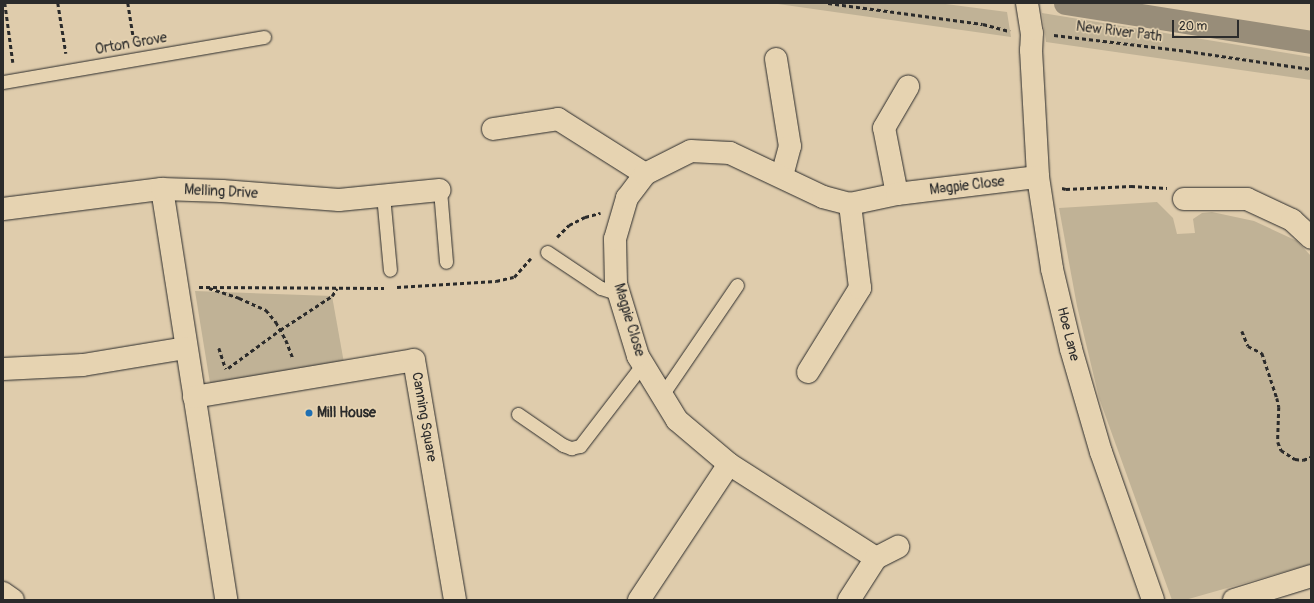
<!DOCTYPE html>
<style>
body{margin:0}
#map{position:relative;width:1314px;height:603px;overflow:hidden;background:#dfccac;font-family:Pangolin,sans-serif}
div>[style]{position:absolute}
.green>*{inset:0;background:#c0b296}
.canal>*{height:23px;margin:-11.5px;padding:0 11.5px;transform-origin:11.5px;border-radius:11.5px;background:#988d79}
.path>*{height:2.5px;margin-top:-1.25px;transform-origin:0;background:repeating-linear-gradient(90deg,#2b2b2b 0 4px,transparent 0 7px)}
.roads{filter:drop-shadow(0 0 1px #2b2b2b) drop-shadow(0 0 1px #2b2b2b)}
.service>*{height:13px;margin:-6.5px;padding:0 6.5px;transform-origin:6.5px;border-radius:6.5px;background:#e6d3b1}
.minor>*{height:22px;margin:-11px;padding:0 11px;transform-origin:11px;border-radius:11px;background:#e6d3b1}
.dots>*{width:11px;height:11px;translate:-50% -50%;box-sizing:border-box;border:2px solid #e6d3b1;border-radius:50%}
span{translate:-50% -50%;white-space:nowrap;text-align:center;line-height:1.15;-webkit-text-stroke:3px #e6d3b1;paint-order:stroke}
.street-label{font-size:14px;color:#2b2b2b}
.poi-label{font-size:14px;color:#2b2b2b;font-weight:700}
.left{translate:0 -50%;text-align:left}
.frame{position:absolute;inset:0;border:4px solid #2b2b2b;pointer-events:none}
.scale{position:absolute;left:1172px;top:20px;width:67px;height:18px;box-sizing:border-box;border:2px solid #2b2b2b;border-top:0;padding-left:5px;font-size:12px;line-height:14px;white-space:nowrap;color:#2b2b2b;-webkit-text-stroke:3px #e6d3b1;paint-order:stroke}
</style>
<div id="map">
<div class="green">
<i style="clip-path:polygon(771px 3px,938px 3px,1007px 12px,1011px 37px)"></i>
<i style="clip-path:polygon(1042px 13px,1311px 57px,1311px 80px,1046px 42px)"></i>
<i style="clip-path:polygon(1157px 202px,1173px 218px,1177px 234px,1195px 233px,1193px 219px,1202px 213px,1212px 212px,1254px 221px,1297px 241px,1311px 256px,1311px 564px,1185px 600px,1172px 600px,1099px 398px,1077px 306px,1059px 208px)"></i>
<i style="clip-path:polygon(195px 291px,332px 296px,344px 363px,210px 383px)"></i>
</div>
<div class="canal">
<i style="left:1065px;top:3px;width:249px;rotate:9deg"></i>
</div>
<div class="path">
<i style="left:5px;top:3px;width:60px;rotate:82.3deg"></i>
<i style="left:58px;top:3px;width:51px;rotate:80.9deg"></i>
<i style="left:128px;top:3px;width:39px;rotate:81deg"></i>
<i style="left:828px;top:3px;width:156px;rotate:7.7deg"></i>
<i style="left:983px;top:24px;width:28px;rotate:15deg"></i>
<i style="left:1054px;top:35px;width:134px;rotate:6.9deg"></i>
<i style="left:1187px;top:51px;width:125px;rotate:8.3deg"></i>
<i style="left:1062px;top:188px;width:4px;rotate:14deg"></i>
<i style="left:1066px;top:189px;width:65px;rotate:-2.6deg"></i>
<i style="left:1131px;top:186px;width:36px;rotate:3deg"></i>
<i style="left:557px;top:237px;width:17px;rotate:-45deg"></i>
<i style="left:569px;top:225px;width:18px;rotate:-27deg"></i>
<i style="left:585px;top:217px;width:16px;rotate:-15deg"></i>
<i style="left:199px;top:287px;width:185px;rotate:0.3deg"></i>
<i style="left:397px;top:287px;width:99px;rotate:-3.5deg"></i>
<i style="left:496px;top:281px;width:18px;rotate:-13deg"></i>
<i style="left:514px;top:277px;width:25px;rotate:-48deg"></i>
<i style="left:209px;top:288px;width:32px;rotate:18deg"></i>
<i style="left:239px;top:298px;width:30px;rotate:24deg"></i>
<i style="left:266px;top:310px;width:16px;rotate:50deg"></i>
<i style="left:276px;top:322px;width:21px;rotate:61deg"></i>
<i style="left:286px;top:340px;width:19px;rotate:69deg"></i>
<i style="left:1242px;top:331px;width:16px;rotate:68deg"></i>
<i style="left:1248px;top:346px;width:16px;rotate:27deg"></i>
<i style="left:1262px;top:353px;width:47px;rotate:71.6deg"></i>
<i style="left:1277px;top:398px;width:9px;rotate:77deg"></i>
<i style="left:1279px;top:407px;width:35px;rotate:92deg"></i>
<i style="left:1278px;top:442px;width:9px;rotate:69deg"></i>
<i style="left:1281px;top:450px;width:17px;rotate:33deg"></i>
<i style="left:1295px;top:459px;width:8px;rotate:7deg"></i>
<i style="left:1303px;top:460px;width:9px;rotate:-21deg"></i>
<i style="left:219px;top:348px;width:22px;rotate:72deg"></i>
<i style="left:228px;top:368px;width:64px;rotate:-36.2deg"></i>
<i style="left:280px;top:330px;width:62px;rotate:-33.2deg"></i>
<i style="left:332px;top:296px;width:9px;rotate:-58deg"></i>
</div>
<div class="roads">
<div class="service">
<i style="left:3px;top:82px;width:265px;rotate:-9.8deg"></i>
<i style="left:440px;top:190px;width:72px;rotate:85.2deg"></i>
<i style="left:383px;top:195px;width:75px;rotate:84.7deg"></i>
<i style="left:547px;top:252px;width:65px;rotate:33.7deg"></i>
<i style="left:601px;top:288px;width:19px;rotate:18deg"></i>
<i style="left:662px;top:395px;width:133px;rotate:-55.7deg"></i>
<i style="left:518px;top:414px;width:55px;rotate:34.6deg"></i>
<i style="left:563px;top:445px;width:9px;rotate:21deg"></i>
<i style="left:571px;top:448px;width:9px;rotate:-13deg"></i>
<i style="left:580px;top:446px;width:103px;rotate:-52.5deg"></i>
</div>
<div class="minor">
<i style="left:1027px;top:3px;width:30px;rotate:81deg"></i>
<i style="left:1032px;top:33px;width:17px;rotate:93deg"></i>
<i style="left:1031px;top:50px;width:127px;rotate:86.8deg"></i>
<i style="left:1038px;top:177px;width:93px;rotate:81.3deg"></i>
<i style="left:1052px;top:269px;width:82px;rotate:76.6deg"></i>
<i style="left:1071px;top:349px;width:107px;rotate:73.8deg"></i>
<i style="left:1101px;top:452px;width:157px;rotate:70.6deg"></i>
<i style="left:776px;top:59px;width:88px;rotate:80.9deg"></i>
<i style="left:790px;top:146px;width:31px;rotate:105deg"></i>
<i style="left:493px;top:129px;width:66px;rotate:-8.7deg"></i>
<i style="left:558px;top:119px;width:103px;rotate:32.3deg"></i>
<i style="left:162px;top:189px;width:416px;rotate:81.1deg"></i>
<i style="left:897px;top:194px;width:67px;rotate:-101.1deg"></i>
<i style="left:884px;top:128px;width:48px;rotate:-59.7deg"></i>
<i style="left:1184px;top:199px;width:63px"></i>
<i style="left:1247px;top:199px;width:50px;rotate:25deg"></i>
<i style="left:1292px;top:220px;width:26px;rotate:43deg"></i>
<i style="left:3px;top:209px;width:160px;rotate:-7.2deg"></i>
<i style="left:162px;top:189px;width:60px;rotate:1.9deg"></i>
<i style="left:222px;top:191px;width:117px;rotate:4.4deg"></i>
<i style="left:339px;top:200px;width:101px;rotate:-5.7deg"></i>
<i style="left:3px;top:369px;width:80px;rotate:-2.9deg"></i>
<i style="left:83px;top:365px;width:104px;rotate:-9.4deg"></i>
<i style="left:808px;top:372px;width:99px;rotate:-58.2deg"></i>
<i style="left:860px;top:288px;width:85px;rotate:-96.8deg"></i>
<i style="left:194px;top:397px;width:223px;rotate:-9.5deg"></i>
<i style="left:414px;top:360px;width:243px;rotate:80.3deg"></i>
<i style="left:876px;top:558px;width:174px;rotate:-147.4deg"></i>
<i style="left:729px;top:464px;width:68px;rotate:-139.8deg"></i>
<i style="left:677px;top:420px;width:75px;rotate:-121.4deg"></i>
<i style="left:638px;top:356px;width:75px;rotate:-107deg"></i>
<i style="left:616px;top:284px;width:45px;rotate:-91.3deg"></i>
<i style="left:615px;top:239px;width:43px;rotate:-73.7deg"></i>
<i style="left:627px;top:198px;width:30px;rotate:-53deg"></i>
<i style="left:645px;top:174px;width:51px;rotate:-26.6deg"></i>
<i style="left:691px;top:151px;width:39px;rotate:3deg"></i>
<i style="left:730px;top:153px;width:103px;rotate:25.3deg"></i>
<i style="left:823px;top:197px;width:28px;rotate:15deg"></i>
<i style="left:850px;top:204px;width:48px;rotate:-12deg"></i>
<i style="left:897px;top:194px;width:142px;rotate:-6.9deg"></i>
<i style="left:3px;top:593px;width:12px;rotate:35deg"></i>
<i style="left:639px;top:600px;width:163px;rotate:-56.5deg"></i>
<i style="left:849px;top:600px;width:50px;rotate:-57.3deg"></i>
<i style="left:876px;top:558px;width:25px;rotate:-27deg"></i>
<i style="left:1234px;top:600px;width:81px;rotate:-17.3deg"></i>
</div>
</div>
<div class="dots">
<i style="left:309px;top:413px;background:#1f6fb2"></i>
</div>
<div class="street-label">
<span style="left:1119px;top:32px;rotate:7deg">New River Path</span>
<span style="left:131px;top:44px;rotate:-10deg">Orton Grove</span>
<span style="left:967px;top:186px;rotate:-7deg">Magpie Close</span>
<span style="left:221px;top:192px;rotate:3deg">Melling Drive</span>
<span style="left:629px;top:320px;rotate:73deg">Magpie Close</span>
<span style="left:1068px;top:334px;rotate:76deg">Hoe Lane</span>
<span style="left:424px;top:417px;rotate:80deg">Canning Square</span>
</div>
<div class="poi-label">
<span class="left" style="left:317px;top:413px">Mill House</span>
</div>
<div class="frame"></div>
<div class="scale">20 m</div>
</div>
